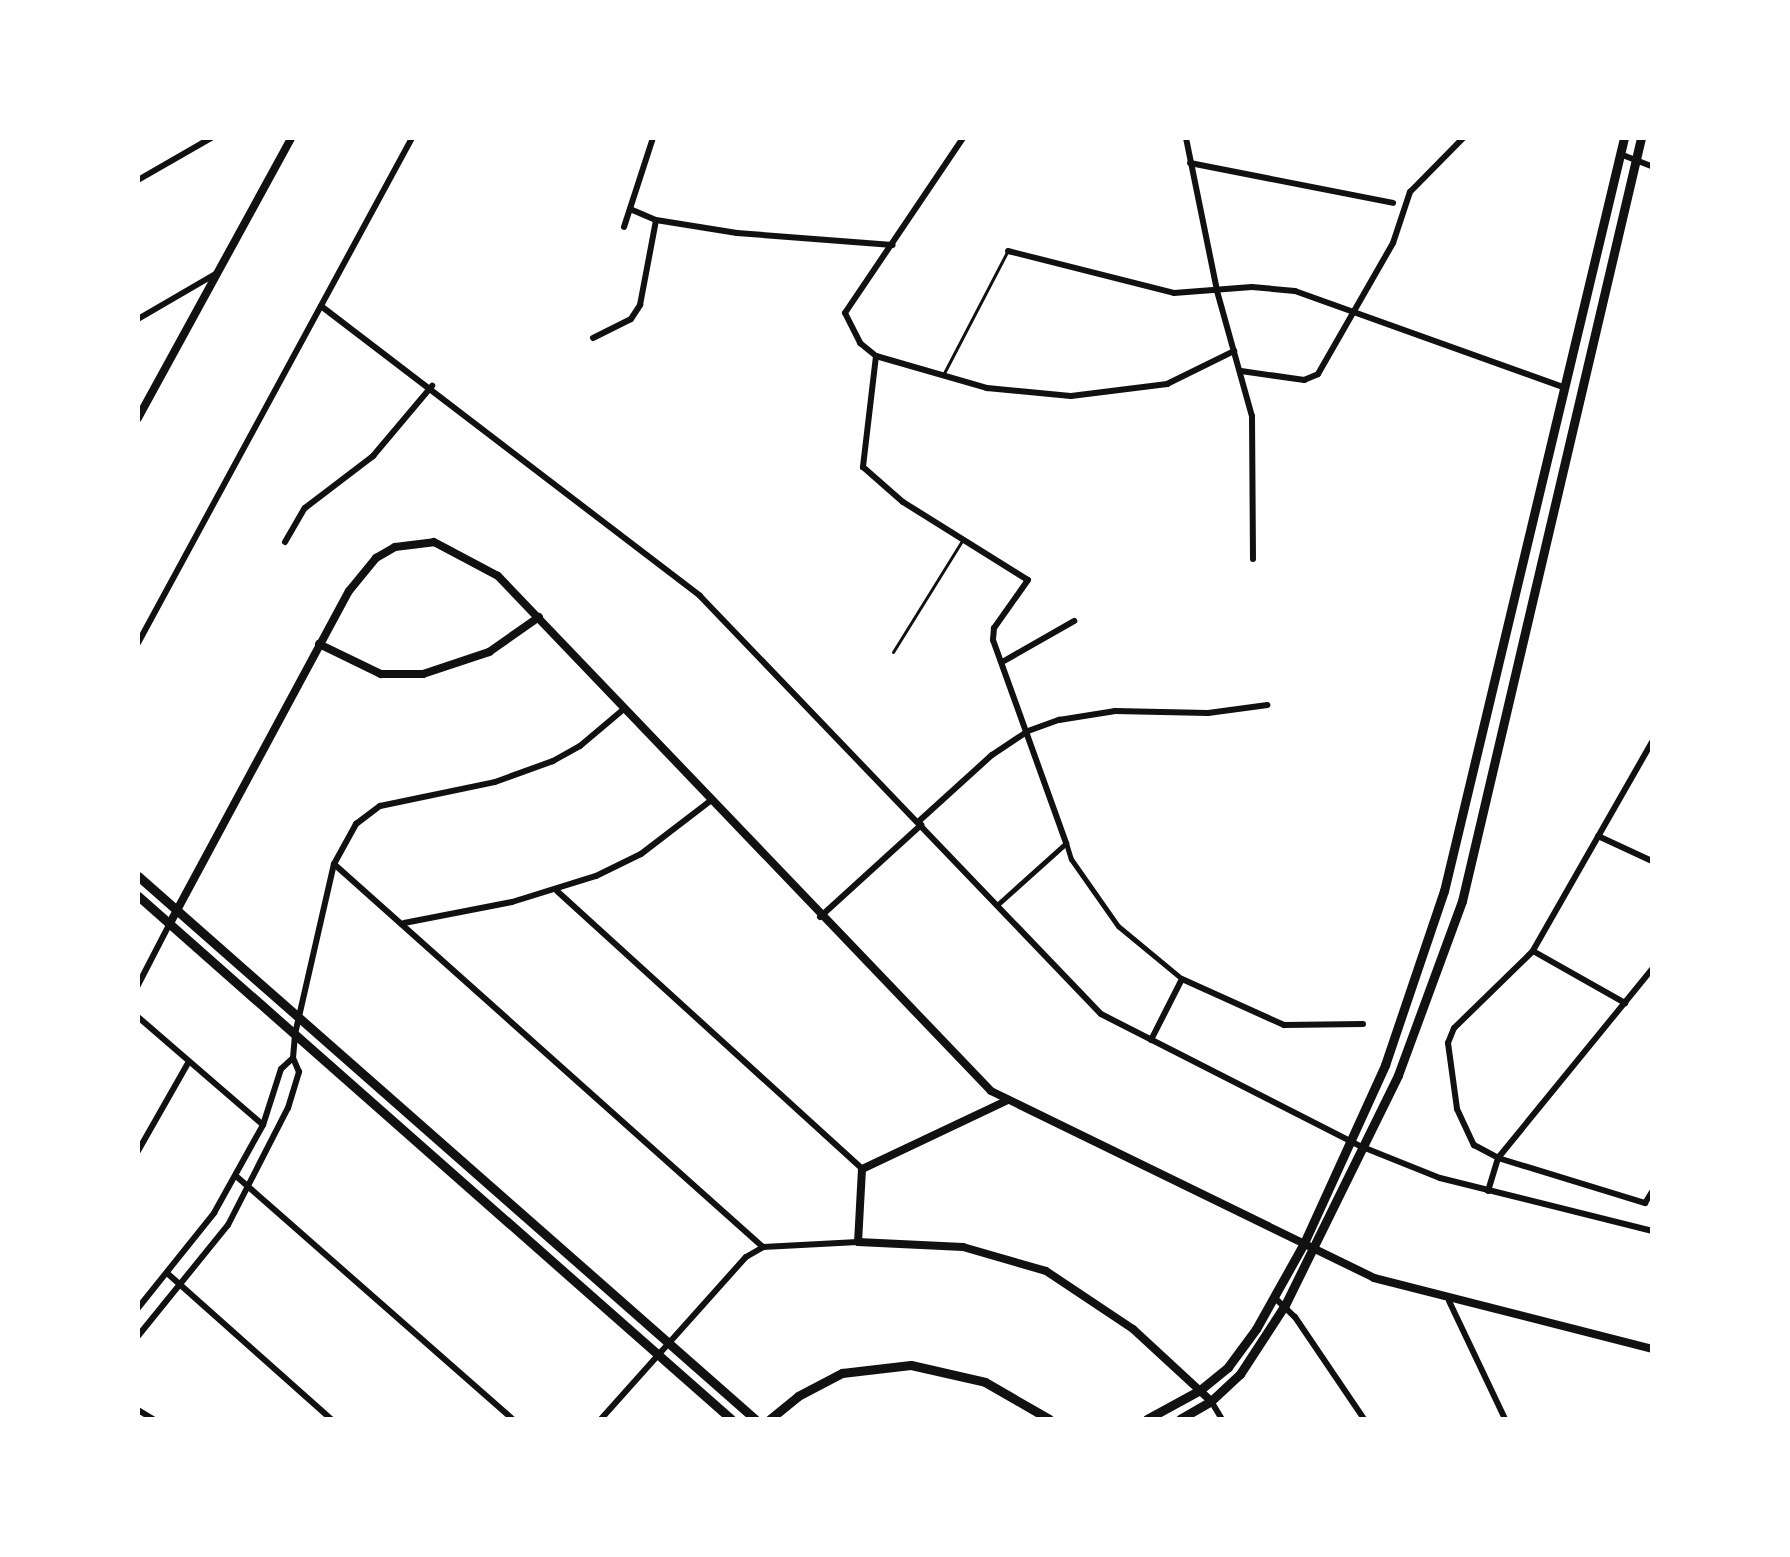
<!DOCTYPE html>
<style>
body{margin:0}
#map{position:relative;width:1790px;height:1557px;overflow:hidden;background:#fff;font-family:Cabin,sans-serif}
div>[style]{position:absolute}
.service>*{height:3px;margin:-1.5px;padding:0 1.5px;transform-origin:1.5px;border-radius:1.5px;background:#111}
.pedestrian>*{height:5px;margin:-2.5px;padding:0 2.5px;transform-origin:2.5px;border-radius:2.5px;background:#111}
.minor>*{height:6px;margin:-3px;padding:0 3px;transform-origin:3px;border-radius:3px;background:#111}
.tertiary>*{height:8px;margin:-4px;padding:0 4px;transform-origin:4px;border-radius:4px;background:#111}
.secondary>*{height:9px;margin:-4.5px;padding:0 4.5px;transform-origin:4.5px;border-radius:4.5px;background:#111}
span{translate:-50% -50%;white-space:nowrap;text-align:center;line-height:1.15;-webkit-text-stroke:6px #fff;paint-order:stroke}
.frame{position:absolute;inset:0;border:140px solid #fff;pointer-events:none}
</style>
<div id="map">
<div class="service">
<i style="left:943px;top:375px;width:139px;rotate:-62.5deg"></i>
<i style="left:893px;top:652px;width:133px;rotate:-58.2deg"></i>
</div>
<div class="pedestrian">
<i style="left:997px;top:905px;width:93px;rotate:-41.9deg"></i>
<i style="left:1066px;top:843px;width:17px;rotate:73deg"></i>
<i style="left:1071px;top:859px;width:82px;rotate:55deg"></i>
<i style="left:1118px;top:926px;width:83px;rotate:39.6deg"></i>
</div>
<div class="minor">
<i style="left:963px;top:138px;width:211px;rotate:124deg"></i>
<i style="left:845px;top:313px;width:34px;rotate:63deg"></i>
<i style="left:860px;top:343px;width:21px;rotate:39deg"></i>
<i style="left:876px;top:356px;width:116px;rotate:16.1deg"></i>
<i style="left:987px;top:388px;width:84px;rotate:5.4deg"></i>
<i style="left:1071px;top:396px;width:97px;rotate:-7.1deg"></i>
<i style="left:1167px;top:384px;width:75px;rotate:-26.2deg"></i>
<i style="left:1186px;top:138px;width:156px;rotate:78.5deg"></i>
<i style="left:1217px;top:291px;width:130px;rotate:74.4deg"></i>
<i style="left:1252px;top:416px;width:143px;rotate:89.6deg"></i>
<i style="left:1620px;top:154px;width:34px;rotate:21deg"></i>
<i style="left:1190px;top:163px;width:207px;rotate:11.1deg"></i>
<i style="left:138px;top:180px;width:84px;rotate:-29.9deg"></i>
<i style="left:630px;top:209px;width:28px;rotate:23deg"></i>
<i style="left:656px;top:220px;width:82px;rotate:9.1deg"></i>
<i style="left:737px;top:233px;width:156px;rotate:4.4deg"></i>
<i style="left:624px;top:227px;width:94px;rotate:-72deg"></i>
<i style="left:1008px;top:251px;width:171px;rotate:14.2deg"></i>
<i style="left:1174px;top:293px;width:78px;rotate:-4.4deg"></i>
<i style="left:1252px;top:287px;width:43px;rotate:5.3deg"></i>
<i style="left:1295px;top:291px;width:285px;rotate:19.7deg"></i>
<i style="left:321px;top:306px;width:477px;rotate:37.4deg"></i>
<i style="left:700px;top:596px;width:579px;rotate:46.19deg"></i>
<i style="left:1101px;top:1014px;width:291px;rotate:27deg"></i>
<i style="left:1360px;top:1146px;width:86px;rotate:21.8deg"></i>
<i style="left:1440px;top:1178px;width:219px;rotate:14deg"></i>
<i style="left:138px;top:319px;width:91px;rotate:-30.2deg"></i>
<i style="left:593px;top:338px;width:42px;rotate:-26.6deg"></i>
<i style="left:631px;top:319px;width:17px;rotate:-57deg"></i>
<i style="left:640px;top:305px;width:86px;rotate:-79.3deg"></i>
<i style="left:876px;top:356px;width:112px;rotate:96.7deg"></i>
<i style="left:863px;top:467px;width:53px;rotate:41.2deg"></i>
<i style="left:903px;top:502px;width:147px;rotate:32deg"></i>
<i style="left:1028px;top:580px;width:59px;rotate:125.3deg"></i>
<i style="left:994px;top:628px;width:12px;rotate:95deg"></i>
<i style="left:993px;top:640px;width:216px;rotate:70.2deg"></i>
<i style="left:1241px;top:371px;width:64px;rotate:8.1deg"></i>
<i style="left:1304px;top:380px;width:15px;rotate:-23deg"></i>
<i style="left:1318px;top:374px;width:151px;rotate:-60.2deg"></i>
<i style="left:1393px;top:243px;width:54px;rotate:-71.6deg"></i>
<i style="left:1410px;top:192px;width:76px;rotate:-45.5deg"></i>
<i style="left:285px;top:542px;width:39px;rotate:-60deg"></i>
<i style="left:305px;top:508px;width:86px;rotate:-37.4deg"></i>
<i style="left:373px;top:456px;width:92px;rotate:-49.9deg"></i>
<i style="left:138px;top:643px;width:575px;rotate:-61.52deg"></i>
<i style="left:1004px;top:661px;width:81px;rotate:-29.7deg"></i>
<i style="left:1652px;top:742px;width:241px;rotate:119.7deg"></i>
<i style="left:1533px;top:951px;width:110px;rotate:135.7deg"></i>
<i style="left:1454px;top:1028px;width:16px;rotate:112deg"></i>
<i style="left:1448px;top:1043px;width:67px;rotate:82.2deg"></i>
<i style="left:1457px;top:1109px;width:40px;rotate:65deg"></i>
<i style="left:1474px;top:1145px;width:27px;rotate:28deg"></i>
<i style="left:1498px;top:1158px;width:154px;rotate:17deg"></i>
<i style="left:1645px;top:1203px;width:13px;rotate:-58deg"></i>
<i style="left:918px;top:822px;width:100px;rotate:-42.2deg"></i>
<i style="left:992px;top:755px;width:43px;rotate:-33.7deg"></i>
<i style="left:1028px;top:731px;width:33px;rotate:-20deg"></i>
<i style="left:1059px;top:720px;width:57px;rotate:-9.1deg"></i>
<i style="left:1115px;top:711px;width:93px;rotate:1.2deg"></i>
<i style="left:1208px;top:713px;width:60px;rotate:-7.7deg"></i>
<i style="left:1598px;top:836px;width:60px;rotate:24.8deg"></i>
<i style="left:334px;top:864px;width:575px;rotate:41.76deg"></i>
<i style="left:557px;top:891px;width:413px;rotate:42.3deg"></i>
<i style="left:820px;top:917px;width:137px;rotate:-42.3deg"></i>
<i style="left:404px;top:923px;width:110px;rotate:-11deg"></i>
<i style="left:512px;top:902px;width:88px;rotate:-17.2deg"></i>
<i style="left:596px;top:876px;width:50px;rotate:-26.1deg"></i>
<i style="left:641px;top:854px;width:87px;rotate:-37.5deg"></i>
<i style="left:1533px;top:951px;width:106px;rotate:29.5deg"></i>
<i style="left:138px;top:985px;width:68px;rotate:-62.7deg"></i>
<i style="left:138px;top:1017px;width:165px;rotate:40.8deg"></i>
<i style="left:1151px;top:1040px;width:68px;rotate:-63.1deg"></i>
<i style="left:1182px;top:979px;width:112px;rotate:24.3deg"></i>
<i style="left:1284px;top:1025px;width:79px;rotate:-0.7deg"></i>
<i style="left:138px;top:1151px;width:101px;rotate:-60.4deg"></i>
<i style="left:236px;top:1176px;width:368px;rotate:41.3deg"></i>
<i style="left:1488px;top:1191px;width:34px;rotate:-73deg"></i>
<i style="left:1498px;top:1158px;width:244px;rotate:-50.8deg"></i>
<i style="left:167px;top:1273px;width:220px;rotate:41.7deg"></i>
<i style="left:1274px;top:1297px;width:29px;rotate:44deg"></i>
<i style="left:1295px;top:1317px;width:123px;rotate:55.9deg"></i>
<i style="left:1449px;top:1301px;width:131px;rotate:64.6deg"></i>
<i style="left:138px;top:1308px;width:122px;rotate:-51.3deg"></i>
<i style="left:214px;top:1213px;width:101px;rotate:-60.9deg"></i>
<i style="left:263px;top:1125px;width:59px;rotate:-72.2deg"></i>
<i style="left:281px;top:1069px;width:16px;rotate:-43deg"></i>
<i style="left:138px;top:1336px;width:143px;rotate:-51deg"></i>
<i style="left:228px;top:1225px;width:131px;rotate:-62.9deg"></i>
<i style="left:288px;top:1108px;width:38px;rotate:-73deg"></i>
<i style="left:299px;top:1072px;width:15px;rotate:-113deg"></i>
<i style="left:293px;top:1058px;width:24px;rotate:-85deg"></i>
<i style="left:295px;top:1034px;width:174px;rotate:-77.1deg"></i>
<i style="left:334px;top:864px;width:46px;rotate:-61.2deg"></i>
<i style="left:356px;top:824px;width:30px;rotate:-37deg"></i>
<i style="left:380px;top:806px;width:117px;rotate:-11.8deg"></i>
<i style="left:495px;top:782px;width:62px;rotate:-19.9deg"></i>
<i style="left:553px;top:761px;width:31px;rotate:-29deg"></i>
<i style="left:580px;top:746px;width:59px;rotate:-40.2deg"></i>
<i style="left:1211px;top:1401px;width:21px;rotate:59deg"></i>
<i style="left:138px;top:1410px;width:17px;rotate:31deg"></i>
<i style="left:601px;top:1419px;width:217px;rotate:-48.2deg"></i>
<i style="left:746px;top:1257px;width:20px;rotate:-30deg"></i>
<i style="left:763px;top:1247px;width:95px;rotate:-3deg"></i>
</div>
<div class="tertiary">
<i style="left:138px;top:418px;width:319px;rotate:-61.3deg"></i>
<i style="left:319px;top:644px;width:69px;rotate:25.8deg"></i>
<i style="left:381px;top:674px;width:42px"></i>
<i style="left:423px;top:674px;width:70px;rotate:-18.4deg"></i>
<i style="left:489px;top:652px;width:61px;rotate:-35deg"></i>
<i style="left:169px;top:925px;width:379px;rotate:-61.7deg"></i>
<i style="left:349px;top:591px;width:43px;rotate:-50.7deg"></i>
<i style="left:376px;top:558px;width:22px;rotate:-30deg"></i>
<i style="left:395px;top:547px;width:39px;rotate:-7deg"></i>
<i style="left:434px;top:542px;width:72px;rotate:28deg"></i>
<i style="left:498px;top:576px;width:713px;rotate:46.25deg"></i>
<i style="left:991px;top:1091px;width:426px;rotate:26deg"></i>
<i style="left:1374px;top:1278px;width:287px;rotate:14.3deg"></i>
<i style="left:1008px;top:1100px;width:161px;rotate:154.7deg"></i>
<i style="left:862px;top:1169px;width:73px;rotate:93.1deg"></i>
<i style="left:858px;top:1242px;width:105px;rotate:2.7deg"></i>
<i style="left:963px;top:1247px;width:86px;rotate:16.1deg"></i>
<i style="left:1046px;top:1271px;width:105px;rotate:33.7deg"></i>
<i style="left:1133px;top:1329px;width:106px;rotate:42.7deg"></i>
</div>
<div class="secondary">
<i style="left:138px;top:876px;width:822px;rotate:41.35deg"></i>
<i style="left:138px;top:896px;width:791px;rotate:41.41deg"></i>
<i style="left:770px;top:1419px;width:36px;rotate:-39deg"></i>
<i style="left:798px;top:1396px;width:50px;rotate:-27.6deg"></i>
<i style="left:842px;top:1373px;width:69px;rotate:-6.6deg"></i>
<i style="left:911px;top:1365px;width:76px;rotate:12.9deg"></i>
<i style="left:985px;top:1382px;width:74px;rotate:30deg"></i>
<i style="left:1147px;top:1419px;width:60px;rotate:-28.7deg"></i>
<i style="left:1200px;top:1390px;width:36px;rotate:-39deg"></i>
<i style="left:1228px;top:1367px;width:47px;rotate:-53.6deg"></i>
<i style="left:1256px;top:1329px;width:98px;rotate:-60.8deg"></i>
<i style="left:1304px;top:1243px;width:196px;rotate:-65.5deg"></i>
<i style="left:1385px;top:1065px;width:184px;rotate:-71.3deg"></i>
<i style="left:1444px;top:891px;width:774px;rotate:-76.56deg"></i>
<i style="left:1180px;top:1419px;width:36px;rotate:-30deg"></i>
<i style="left:1211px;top:1401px;width:40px;rotate:-43deg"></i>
<i style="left:1240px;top:1374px;width:82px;rotate:-56.9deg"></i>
<i style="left:1285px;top:1305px;width:256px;rotate:-63.8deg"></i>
<i style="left:1398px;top:1075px;width:185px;rotate:-69.8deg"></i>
<i style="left:1462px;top:901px;width:784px;rotate:-76.8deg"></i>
</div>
<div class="frame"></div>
</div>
